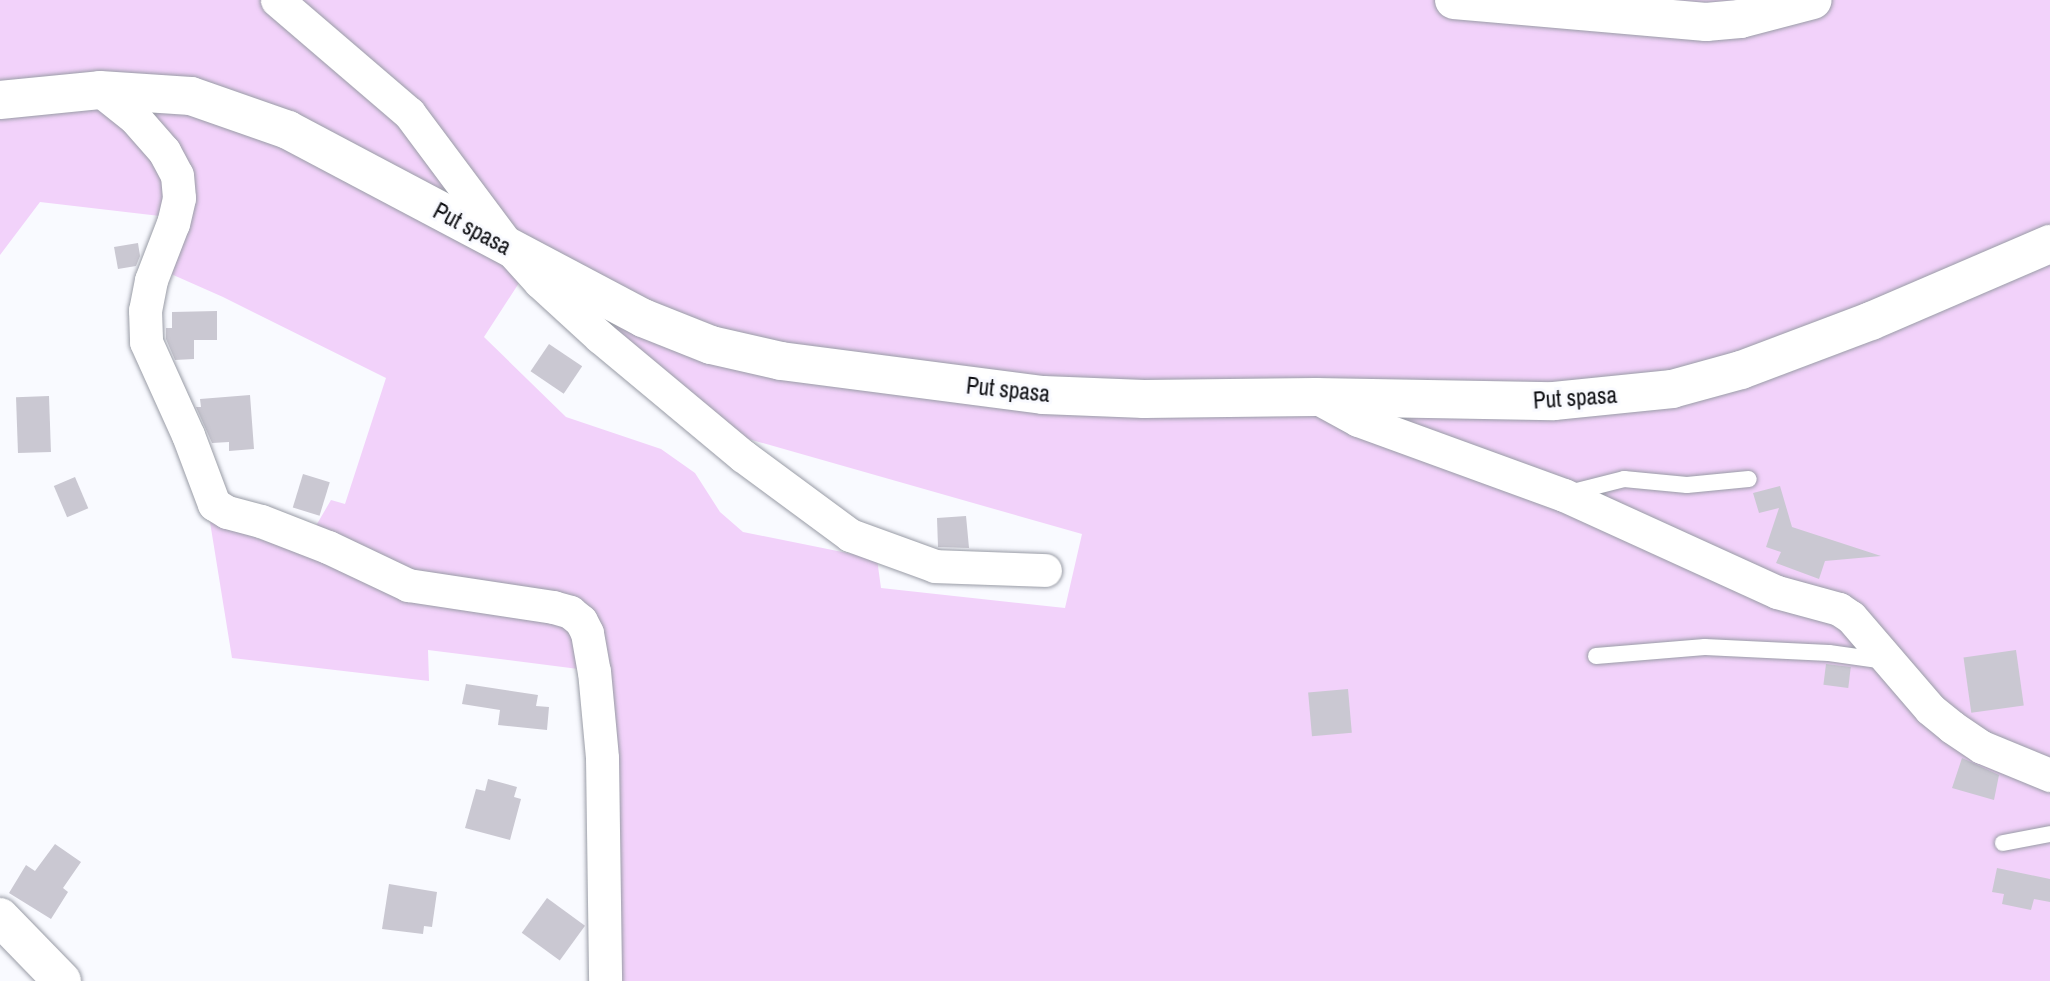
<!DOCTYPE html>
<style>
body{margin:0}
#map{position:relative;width:2050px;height:981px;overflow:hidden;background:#f9faff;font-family:"Archivo Narrow",sans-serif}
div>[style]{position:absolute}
.green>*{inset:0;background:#f2d2fa}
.building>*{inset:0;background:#cac8d2;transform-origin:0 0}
.roads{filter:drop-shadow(0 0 2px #999ca6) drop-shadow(0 0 2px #999ca6)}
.lane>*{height:16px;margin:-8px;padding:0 8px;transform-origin:8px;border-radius:8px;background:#fff}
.street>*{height:33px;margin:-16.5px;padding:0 16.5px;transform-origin:16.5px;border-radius:16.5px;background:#fff}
.secondary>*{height:38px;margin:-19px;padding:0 19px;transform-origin:19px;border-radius:19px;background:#fff}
span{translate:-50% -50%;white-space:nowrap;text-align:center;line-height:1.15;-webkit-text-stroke:6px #f9faff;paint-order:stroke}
.street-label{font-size:23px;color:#0e0f13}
</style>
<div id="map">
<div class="green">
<i style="clip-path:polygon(evenodd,0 0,2050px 0,2050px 981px,605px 981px,594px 671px,428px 650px,429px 681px,232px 658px,210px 522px,300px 553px,331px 500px,345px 504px,386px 378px,223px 297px,162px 270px,177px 218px,40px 202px,0 255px,0 0,528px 269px,625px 318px,600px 337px,710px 428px,1082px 534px,1065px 608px,881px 588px,877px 559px,743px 532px,720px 512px,695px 473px,661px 449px,566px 417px,484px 337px,528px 269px)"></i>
</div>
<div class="building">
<i style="clip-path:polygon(138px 243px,140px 256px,136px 266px,118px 269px,114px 247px)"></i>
<i style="clip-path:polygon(217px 311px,217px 340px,194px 340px,194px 359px,175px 360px,166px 339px,166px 328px,172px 328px,172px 312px)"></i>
<i style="left:549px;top:344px;width:40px;height:33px;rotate:34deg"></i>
<i style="clip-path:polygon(250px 395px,254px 449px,229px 451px,229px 442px,212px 443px,196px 407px,201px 407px,200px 399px)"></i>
<i style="left:49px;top:396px;width:56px;height:33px;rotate:88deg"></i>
<i style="left:303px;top:474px;width:28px;height:35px;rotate:17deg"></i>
<i style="left:75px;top:477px;width:34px;height:23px;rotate:67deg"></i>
<i style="clip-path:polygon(1780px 486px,1792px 527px,1881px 556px,1825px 561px,1819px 579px,1776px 563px,1781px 552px,1766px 547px,1779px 508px,1759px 513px,1753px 493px)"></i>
<i style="clip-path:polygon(966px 516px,969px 548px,938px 547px,937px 518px)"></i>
<i style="left:2016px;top:650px;width:56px;height:53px;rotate:82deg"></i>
<i style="left:1826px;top:664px;width:25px;height:21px;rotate:7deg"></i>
<i style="clip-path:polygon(466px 684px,538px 695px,536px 706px,549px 707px,547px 730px,498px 725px,500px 710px,462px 704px)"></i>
<i style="left:1348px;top:689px;width:44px;height:40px;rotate:85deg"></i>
<i style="clip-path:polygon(1962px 758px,1999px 775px,1994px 800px,1952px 788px)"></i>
<i style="clip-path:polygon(488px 779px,517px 787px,514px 797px,521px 799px,510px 840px,465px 828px,476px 789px,485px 791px)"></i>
<i style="clip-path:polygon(55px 844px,81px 862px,63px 888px,68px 892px,51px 919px,9px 893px,26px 865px,35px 871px)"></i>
<i style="clip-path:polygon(1997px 868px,2050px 879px,2050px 902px,2034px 899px,2031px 910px,2002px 904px,2004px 894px,1992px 892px)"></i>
<i style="clip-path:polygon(389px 884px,437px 892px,432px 927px,424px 926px,423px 934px,382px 929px)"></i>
<i style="left:547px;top:898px;width:47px;height:43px;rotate:36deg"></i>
</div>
<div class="roads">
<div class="lane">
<i style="left:1569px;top:493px;width:57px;rotate:-14.3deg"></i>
<i style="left:1624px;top:479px;width:63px;rotate:5.4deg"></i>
<i style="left:1687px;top:485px;width:62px;rotate:-5.5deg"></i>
<i style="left:1596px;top:656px;width:109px;rotate:-4.7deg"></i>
<i style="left:1705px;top:647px;width:124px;rotate:2.8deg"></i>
<i style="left:1829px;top:653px;width:57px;rotate:8.1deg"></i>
<i style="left:2003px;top:843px;width:48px;rotate:-10.8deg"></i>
</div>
<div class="street">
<i style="left:277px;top:0;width:174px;rotate:40.6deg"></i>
<i style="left:409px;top:113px;width:172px;rotate:53.3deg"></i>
<i style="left:512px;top:251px;width:42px;rotate:47.9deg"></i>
<i style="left:540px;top:282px;width:81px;rotate:42.5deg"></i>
<i style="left:600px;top:337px;width:186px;rotate:39.8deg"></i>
<i style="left:743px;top:456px;width:133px;rotate:36.4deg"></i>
<i style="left:850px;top:535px;width:90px;rotate:20deg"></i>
<i style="left:935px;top:566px;width:110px;rotate:2.1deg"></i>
<i style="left:100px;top:90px;width:45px;rotate:38.7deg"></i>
<i style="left:135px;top:118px;width:44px;rotate:48.7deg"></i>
<i style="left:164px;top:151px;width:27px;rotate:62deg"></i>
<i style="left:177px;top:175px;width:23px;rotate:85deg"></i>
<i style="left:179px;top:198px;width:26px;rotate:103deg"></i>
<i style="left:173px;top:223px;width:61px;rotate:111.1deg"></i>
<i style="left:151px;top:280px;width:31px;rotate:101deg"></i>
<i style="left:145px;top:310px;width:32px;rotate:88deg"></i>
<i style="left:146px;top:342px;width:102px;rotate:65.7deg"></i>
<i style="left:188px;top:435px;width:74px;rotate:69.4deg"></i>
<i style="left:214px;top:504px;width:15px;rotate:32deg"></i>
<i style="left:227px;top:512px;width:35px;rotate:15deg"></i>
<i style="left:261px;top:521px;width:72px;rotate:21.2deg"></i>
<i style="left:328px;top:547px;width:89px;rotate:25.4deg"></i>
<i style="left:408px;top:585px;width:147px;rotate:8.6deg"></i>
<i style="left:553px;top:607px;width:18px;rotate:16deg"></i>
<i style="left:570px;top:612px;width:14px;rotate:39deg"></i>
<i style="left:581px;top:621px;width:13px;rotate:63deg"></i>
<i style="left:587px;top:633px;width:39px;rotate:80deg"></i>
<i style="left:594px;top:671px;width:87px;rotate:84.7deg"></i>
<i style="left:602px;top:758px;width:223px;rotate:89.2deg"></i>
<i style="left:1316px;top:397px;width:48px;rotate:28.7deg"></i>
<i style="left:1358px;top:420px;width:219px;rotate:20deg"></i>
<i style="left:1564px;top:495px;width:234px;rotate:24.5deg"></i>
<i style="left:1777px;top:592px;width:64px;rotate:15.3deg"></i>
<i style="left:1839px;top:609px;width:14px;rotate:34deg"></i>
<i style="left:1851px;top:617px;width:121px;rotate:49.3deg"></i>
<i style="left:1930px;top:709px;width:28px;rotate:39deg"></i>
<i style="left:1952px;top:727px;width:36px;rotate:34deg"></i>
<i style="left:1982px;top:747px;width:74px;rotate:22.4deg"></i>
</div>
<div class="secondary">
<i style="left:1454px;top:0;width:253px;rotate:5deg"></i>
<i style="left:1706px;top:22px;width:34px;rotate:-5deg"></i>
<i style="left:1740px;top:19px;width:75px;rotate:-14.6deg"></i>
<i style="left:0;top:100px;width:100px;rotate:-5.7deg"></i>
<i style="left:100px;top:90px;width:91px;rotate:3.8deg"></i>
<i style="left:191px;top:96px;width:103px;rotate:19.3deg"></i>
<i style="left:288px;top:130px;width:402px;rotate:27.9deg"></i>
<i style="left:643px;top:318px;width:73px;rotate:21.7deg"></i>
<i style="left:711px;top:345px;width:72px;rotate:12.9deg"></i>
<i style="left:781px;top:361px;width:264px;rotate:7.4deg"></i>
<i style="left:1043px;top:395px;width:101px;rotate:2.3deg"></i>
<i style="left:1144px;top:399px;width:172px;rotate:-0.7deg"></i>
<i style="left:1316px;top:397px;width:238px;rotate:1deg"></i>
<i style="left:1554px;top:401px;width:119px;rotate:-5.8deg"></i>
<i style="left:1672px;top:389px;width:72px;rotate:-15.4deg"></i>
<i style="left:1741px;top:370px;width:139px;rotate:-20.7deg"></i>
<i style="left:1871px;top:321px;width:195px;rotate:-23.3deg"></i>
<i style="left:0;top:917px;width:89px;rotate:45.9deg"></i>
</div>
</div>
<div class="street-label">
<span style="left:472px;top:229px;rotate:28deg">Put spasa</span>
<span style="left:1008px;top:390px;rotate:6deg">Put spasa</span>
<span style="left:1575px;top:398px;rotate:-4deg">Put spasa</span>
</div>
</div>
